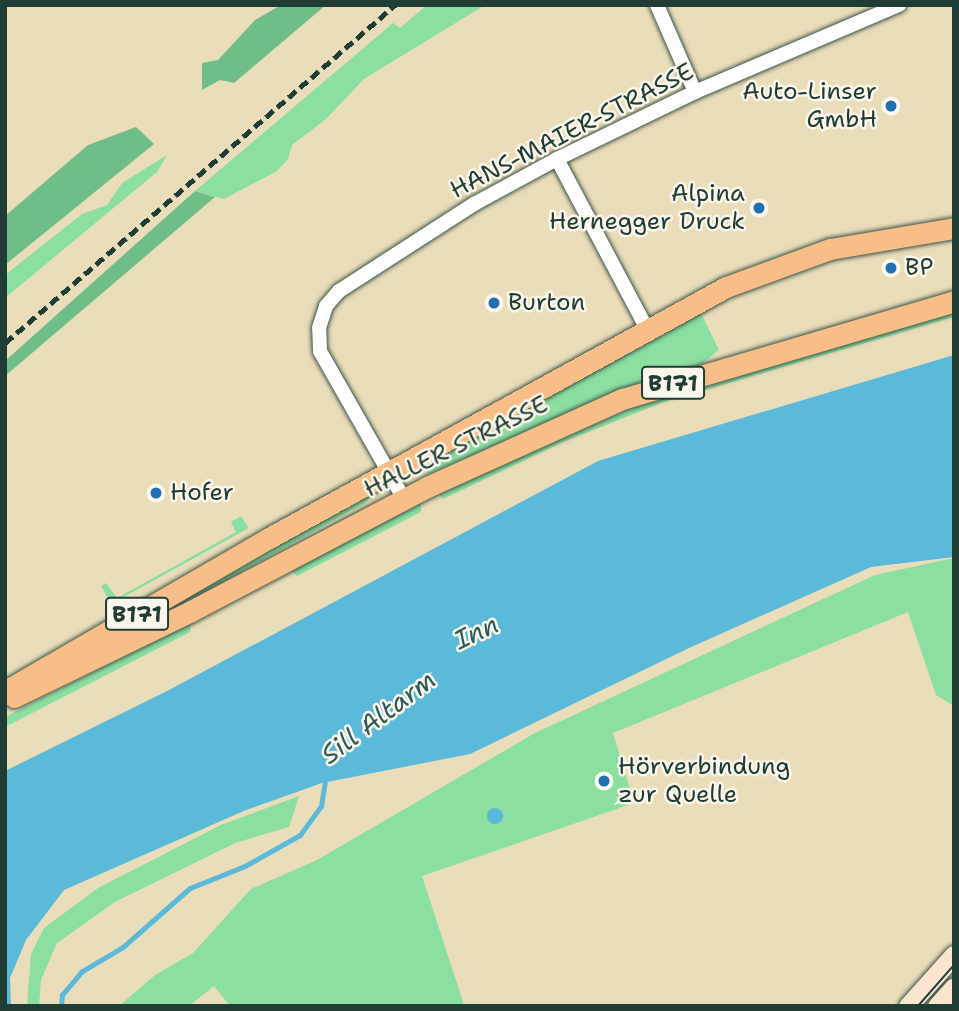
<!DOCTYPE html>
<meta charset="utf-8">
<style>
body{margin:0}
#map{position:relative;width:959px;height:1011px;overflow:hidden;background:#eaddba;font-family:"Shantell Sans",sans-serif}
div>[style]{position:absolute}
.green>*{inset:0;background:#8bdfa1}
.forest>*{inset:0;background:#70be87}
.water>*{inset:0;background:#5bbad9}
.round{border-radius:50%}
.stream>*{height:4.5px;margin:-2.25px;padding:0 2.25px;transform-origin:2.25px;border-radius:2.25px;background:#5bbad9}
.roads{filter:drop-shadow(0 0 2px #3d5548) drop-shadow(0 0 2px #3d5548)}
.street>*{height:14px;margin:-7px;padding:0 7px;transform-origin:7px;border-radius:7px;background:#fff}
.secondary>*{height:19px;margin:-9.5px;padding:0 9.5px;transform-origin:9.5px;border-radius:9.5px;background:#fce5cf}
.primary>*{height:21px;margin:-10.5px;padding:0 10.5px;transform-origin:10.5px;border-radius:10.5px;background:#f7be88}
.tram>*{height:2px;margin:-1px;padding:0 1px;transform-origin:1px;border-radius:1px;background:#1f3d34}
.rail>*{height:4.5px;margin-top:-2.25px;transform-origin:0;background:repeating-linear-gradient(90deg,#1f3d34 0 10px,transparent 0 15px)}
.dots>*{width:19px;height:19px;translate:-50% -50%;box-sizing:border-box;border:4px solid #fbf7ec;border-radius:50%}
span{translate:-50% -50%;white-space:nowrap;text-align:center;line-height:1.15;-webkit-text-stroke:5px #fbf7ec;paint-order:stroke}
.shield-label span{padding:2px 5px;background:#fbf7ec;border:2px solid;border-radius:5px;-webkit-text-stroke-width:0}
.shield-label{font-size:23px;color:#1f3d34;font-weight:700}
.poi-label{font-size:24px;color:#1f3d34}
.right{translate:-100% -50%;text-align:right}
.left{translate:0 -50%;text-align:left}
.street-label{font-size:24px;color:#1f3d34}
.water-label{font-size:26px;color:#2e5c5d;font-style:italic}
.frame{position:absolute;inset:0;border:7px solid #1f3d34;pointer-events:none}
</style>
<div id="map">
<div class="green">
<i style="clip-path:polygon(427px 5px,485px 5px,364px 79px,326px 119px,292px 145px,288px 159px,277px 171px,224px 199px,195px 191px,393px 23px,400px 28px)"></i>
<i style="clip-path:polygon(167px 155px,157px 172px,5px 298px,5px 275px,82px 214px,107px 205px,122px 183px)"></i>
<i style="clip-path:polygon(699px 309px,719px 350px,702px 364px,621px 392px,428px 474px,423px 464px)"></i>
<i style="clip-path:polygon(954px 310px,954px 317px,661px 403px,561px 443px,443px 499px,437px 492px,655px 398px)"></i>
<i style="clip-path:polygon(377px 490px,365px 503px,182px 605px,28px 683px)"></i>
<i style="clip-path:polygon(421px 501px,421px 512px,297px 576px,291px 570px)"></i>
<i style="clip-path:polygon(241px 516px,249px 528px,111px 604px,101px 586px,106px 583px,117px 598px,236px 532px,231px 522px)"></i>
<i style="clip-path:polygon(954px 558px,954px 706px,936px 695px,908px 612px,613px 733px,634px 803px,422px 876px,464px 1005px,230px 1006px,214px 986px,189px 1006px,119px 1006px,155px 975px,193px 953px,251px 889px,317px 860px,535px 733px,875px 575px)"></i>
<i style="clip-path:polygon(191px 623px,190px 632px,5px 727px,5px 717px)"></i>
<i style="clip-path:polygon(299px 796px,289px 827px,235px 843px,115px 902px,57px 943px,41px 980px,39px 1006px,27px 1006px,31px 954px,44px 928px,98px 888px,221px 825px)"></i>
</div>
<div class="forest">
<i style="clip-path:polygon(281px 5px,326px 5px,234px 83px,220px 80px,202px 90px,202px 63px,218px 60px,255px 20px)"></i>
<i style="clip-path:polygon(136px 127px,154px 144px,5px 265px,5px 216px,88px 145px)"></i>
<i style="clip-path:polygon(195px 191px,215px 197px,5px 376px,5px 361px)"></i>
</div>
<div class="water">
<i style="clip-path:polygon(954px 355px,954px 557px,871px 567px,689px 648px,470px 754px,322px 783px,246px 810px,64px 890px,26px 940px,10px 978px,11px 1006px,5px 1006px,5px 771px,169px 690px,598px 461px)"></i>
<i class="round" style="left:487px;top:808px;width:16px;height:16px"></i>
</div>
<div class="stream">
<i style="left:61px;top:1006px;width:11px;rotate:-85deg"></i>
<i style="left:62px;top:995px;width:30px;rotate:-50deg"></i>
<i style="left:81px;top:972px;width:49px;rotate:-30.8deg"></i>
<i style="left:123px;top:947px;width:89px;rotate:-41.4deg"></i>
<i style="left:190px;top:888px;width:59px;rotate:-21.8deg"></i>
<i style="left:245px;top:866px;width:63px;rotate:-29.4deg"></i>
<i style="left:300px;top:835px;width:36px;rotate:-54deg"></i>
<i style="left:321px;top:806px;width:25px;rotate:-81deg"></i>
</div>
<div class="roads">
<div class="street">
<i style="left:657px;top:5px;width:95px;rotate:66.4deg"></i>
<i style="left:557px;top:159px;width:192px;rotate:62.1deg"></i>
<i style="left:404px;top:499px;width:170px;rotate:-119.6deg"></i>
<i style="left:320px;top:351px;width:23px;rotate:-92deg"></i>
<i style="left:319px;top:328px;width:23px;rotate:-72deg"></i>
<i style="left:326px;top:306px;width:20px;rotate:-49deg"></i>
<i style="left:339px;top:291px;width:161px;rotate:-32.8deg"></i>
<i style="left:474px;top:204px;width:94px;rotate:-28.5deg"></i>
<i style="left:557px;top:159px;width:153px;rotate:-25.9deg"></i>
<i style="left:695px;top:92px;width:222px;rotate:-23.1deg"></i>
</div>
<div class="secondary">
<i style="left:908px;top:1006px;width:69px;rotate:-48deg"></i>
<i style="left:937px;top:1006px;width:25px;rotate:-48deg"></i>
</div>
<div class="primary">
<i style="left:5px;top:691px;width:305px;rotate:-30.1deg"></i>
<i style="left:269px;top:538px;width:521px;rotate:-28.78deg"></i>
<i style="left:726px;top:287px;width:111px;rotate:-20.1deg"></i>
<i style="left:830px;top:249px;width:126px;rotate:-9.6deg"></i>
<i style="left:14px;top:697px;width:197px;rotate:-25.9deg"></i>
<i style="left:191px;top:611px;width:267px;rotate:-27.7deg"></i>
<i style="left:427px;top:487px;width:214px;rotate:-24.3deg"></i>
<i style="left:622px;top:399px;width:346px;rotate:-16.4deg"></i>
</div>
</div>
<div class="tram">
<i style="left:918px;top:1006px;width:55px;rotate:-48.7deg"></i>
</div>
<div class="rail">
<i style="left:5px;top:343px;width:516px;rotate:-40.91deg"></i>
</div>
<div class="dots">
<i style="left:891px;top:106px;background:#1f6fb2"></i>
<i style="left:759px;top:208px;background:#1f6fb2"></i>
<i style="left:891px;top:268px;background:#1f6fb2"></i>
<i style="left:494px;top:303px;background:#1f6fb2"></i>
<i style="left:156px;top:493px;background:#1f6fb2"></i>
<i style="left:604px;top:781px;background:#1f6fb2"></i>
</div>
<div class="shield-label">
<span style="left:673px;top:383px">B171</span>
<span style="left:137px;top:614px">B171</span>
</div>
<div class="poi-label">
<span class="right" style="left:877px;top:106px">Auto-Linser<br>GmbH</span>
<span class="right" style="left:745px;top:208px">Alpina<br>Hernegger Druck</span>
<span class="left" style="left:905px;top:268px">BP</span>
<span class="left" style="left:508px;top:303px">Burton</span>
<span class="left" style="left:170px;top:493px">Hofer</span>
<span class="left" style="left:618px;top:781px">Hörverbindung<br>zur Quelle</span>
</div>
<div class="street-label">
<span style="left:572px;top:131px;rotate:-27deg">HANS-MAIER-STRASSE</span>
<span style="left:456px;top:447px;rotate:-26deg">HALLER STRASSE</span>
</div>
<div class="water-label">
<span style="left:476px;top:632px;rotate:-25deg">Inn</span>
<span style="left:378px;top:717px;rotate:-37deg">Sill Altarm</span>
</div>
<div class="frame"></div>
</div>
